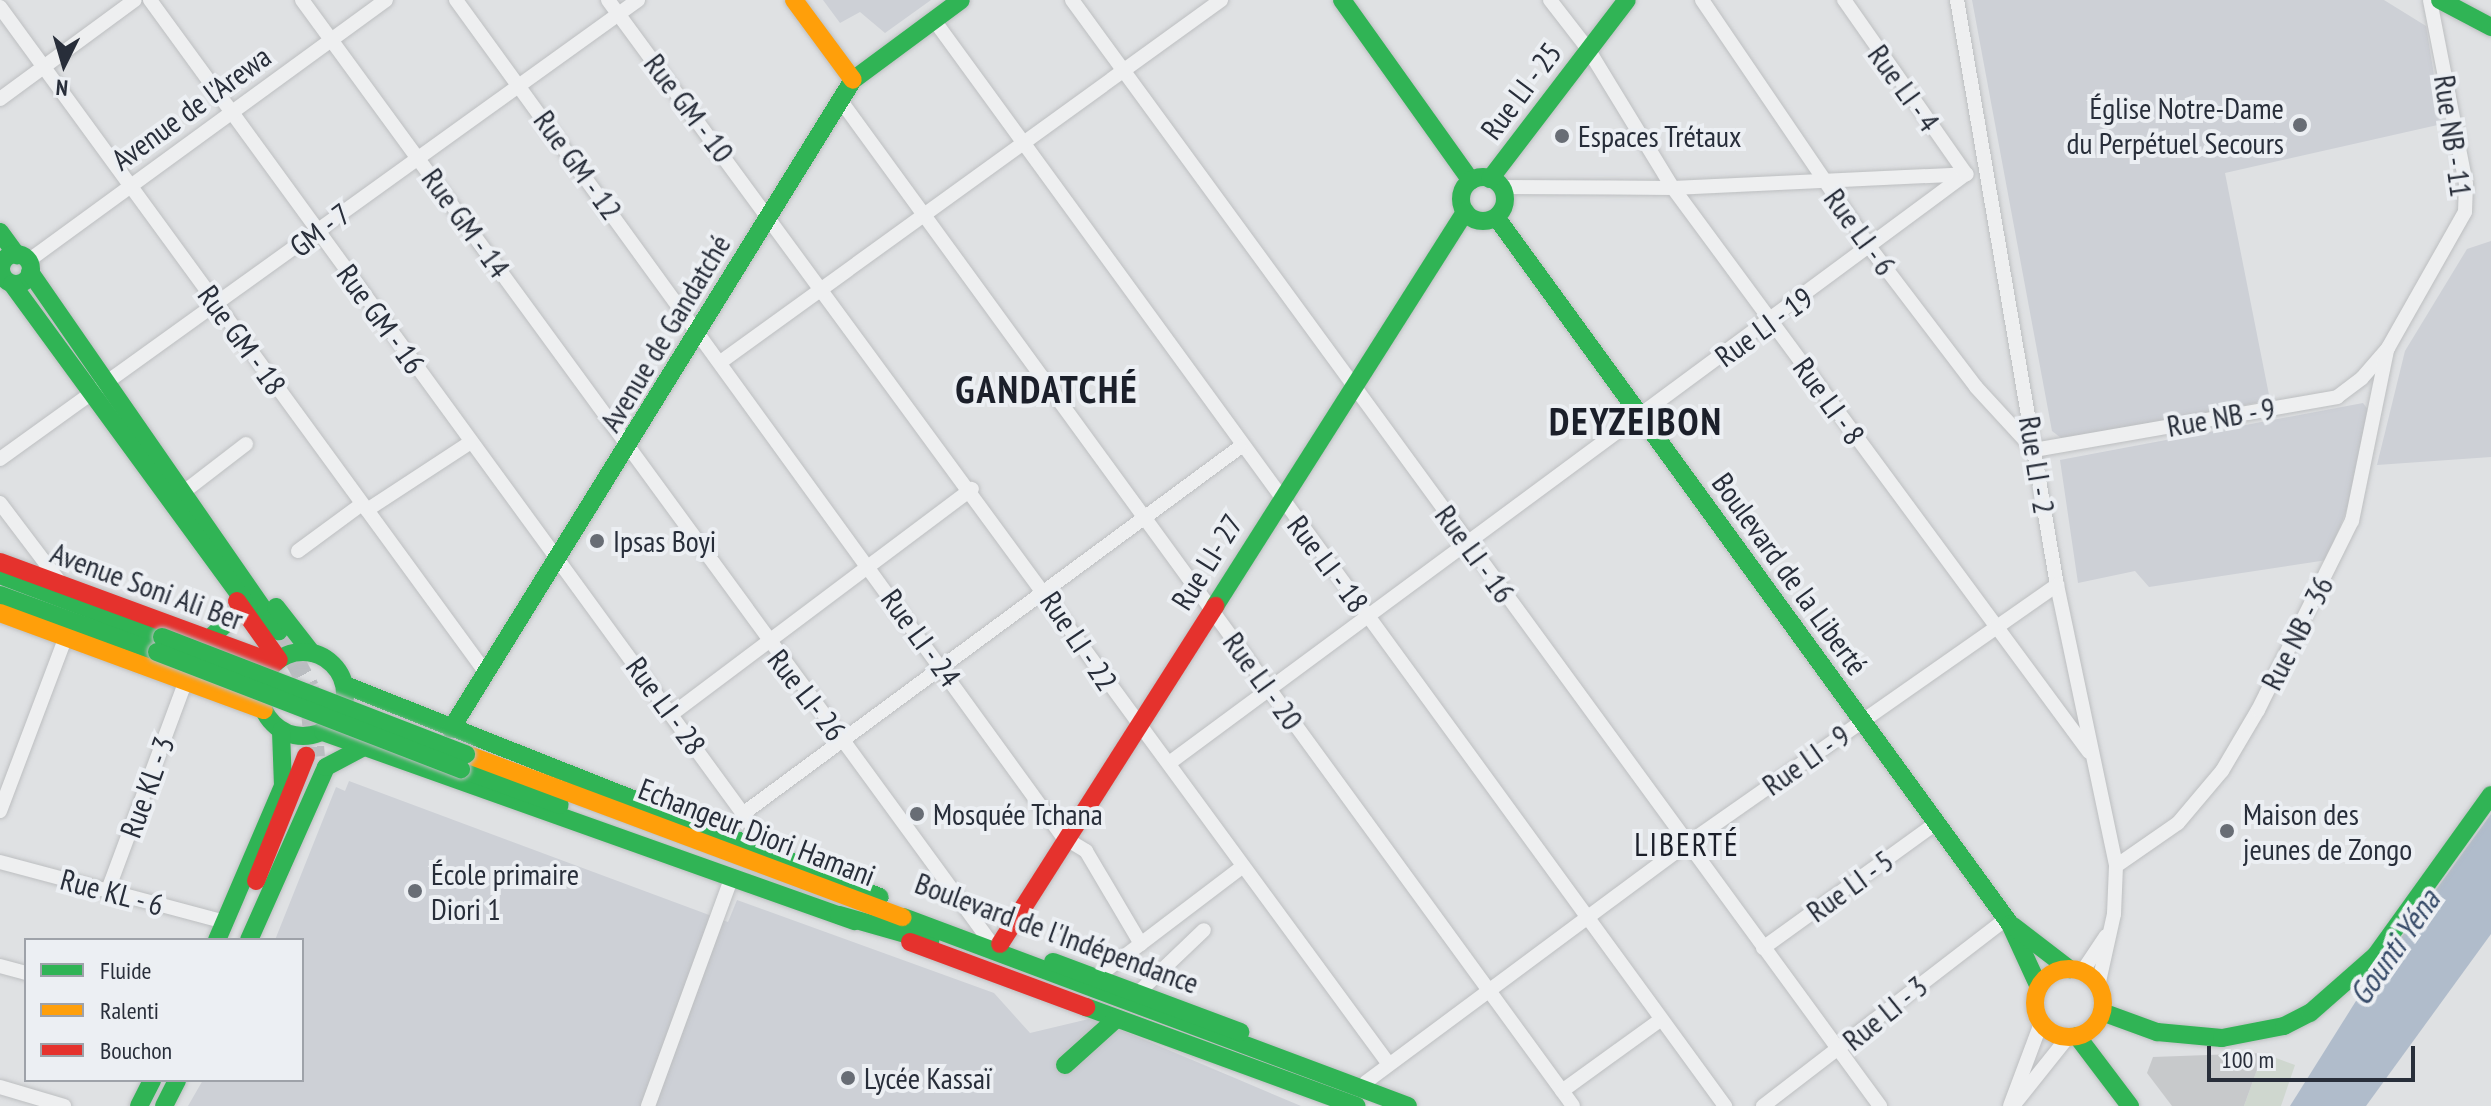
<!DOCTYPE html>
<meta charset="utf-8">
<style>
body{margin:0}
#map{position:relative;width:2491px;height:1106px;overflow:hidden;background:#dfe1e3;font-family:"PT Sans Narrow",sans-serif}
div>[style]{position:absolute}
.built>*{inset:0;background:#cdd0d6}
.green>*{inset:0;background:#cfd7cf}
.water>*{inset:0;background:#b0bccb}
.building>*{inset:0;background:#c7c9cb}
.secondary-tunnel>*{height:20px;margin-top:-10px;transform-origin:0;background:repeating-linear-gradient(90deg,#babdc1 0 20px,transparent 0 30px)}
.roads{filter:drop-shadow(0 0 2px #bdbfc1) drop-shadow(0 0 2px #bdbfc1)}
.street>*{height:14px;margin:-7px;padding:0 7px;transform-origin:7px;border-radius:7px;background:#eeeff0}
.fast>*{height:18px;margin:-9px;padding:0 9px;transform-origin:9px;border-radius:9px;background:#30b455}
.fast>.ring{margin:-9px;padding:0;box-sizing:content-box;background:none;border:18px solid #30b455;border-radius:50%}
.slow>*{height:18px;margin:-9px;padding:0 9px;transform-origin:9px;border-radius:9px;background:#ff9f0a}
.slow>.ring{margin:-9px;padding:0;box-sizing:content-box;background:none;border:18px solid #ff9f0a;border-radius:50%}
.jam>*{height:18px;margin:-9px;padding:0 9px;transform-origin:9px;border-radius:9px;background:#e5322d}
.bridges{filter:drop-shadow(0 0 2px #bcbec0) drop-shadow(0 0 2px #bcbec0)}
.fast-bridge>*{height:18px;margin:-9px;padding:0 9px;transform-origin:9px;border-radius:9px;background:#30b455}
.dots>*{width:22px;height:22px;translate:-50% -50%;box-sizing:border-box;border:4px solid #eceff3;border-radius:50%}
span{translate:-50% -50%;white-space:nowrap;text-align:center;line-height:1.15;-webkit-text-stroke:8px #eceff3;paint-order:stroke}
.street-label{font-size:30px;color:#282e3a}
.poi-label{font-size:30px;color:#282e3a}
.right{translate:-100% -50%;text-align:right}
.left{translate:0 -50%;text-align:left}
.neighbourhood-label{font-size:32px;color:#1b1f2a;letter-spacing:2px}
.water-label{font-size:32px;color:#374b69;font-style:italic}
.district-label{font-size:38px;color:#1b1f2a;font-weight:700;letter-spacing:2px}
.legend{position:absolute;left:24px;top:938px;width:280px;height:144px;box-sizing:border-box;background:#eceff3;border:2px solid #9ea2a9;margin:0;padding:10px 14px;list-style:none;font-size:24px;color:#282e3a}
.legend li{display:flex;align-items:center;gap:16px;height:40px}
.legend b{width:40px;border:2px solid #9ea2a9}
.north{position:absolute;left:24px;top:24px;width:80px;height:80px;-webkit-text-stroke:6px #eceff3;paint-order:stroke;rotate:185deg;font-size:22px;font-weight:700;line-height:32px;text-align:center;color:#282e3a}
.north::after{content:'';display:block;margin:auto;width:28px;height:36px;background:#282e3a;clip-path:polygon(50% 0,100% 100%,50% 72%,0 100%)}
.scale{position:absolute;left:2207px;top:1046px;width:208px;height:36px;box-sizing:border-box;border:4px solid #282e3a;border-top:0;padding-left:10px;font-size:24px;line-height:28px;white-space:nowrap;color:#282e3a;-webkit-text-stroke:6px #eceff3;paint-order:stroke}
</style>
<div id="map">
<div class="built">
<i style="clip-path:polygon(823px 0,931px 0,885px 33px,860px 12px,840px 23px)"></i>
<i style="clip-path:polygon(1972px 0,2384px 0,2426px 26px,2442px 124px,2225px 173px,2270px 400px,2065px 441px,2052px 431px)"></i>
<i style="clip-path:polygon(2491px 241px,2491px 457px,2377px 465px,2405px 351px,2467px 249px)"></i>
<i style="clip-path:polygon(2363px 403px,2369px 411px,2354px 491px,2327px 560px,2149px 587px,2135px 571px,2078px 583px,2060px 460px)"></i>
<i style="clip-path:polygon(349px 781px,728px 922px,737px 900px,994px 993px,1030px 1033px,1093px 1018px,1301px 1106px,188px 1106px,203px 1080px,302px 1080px,302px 940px,275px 940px,336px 787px,345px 791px)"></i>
</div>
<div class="green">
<i style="clip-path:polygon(2263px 1053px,2295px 1065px,2281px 1106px,2244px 1106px)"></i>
</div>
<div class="water">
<i style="clip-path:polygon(2491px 814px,2491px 934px,2366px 1106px,2290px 1106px,2361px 993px)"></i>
</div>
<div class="building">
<i style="clip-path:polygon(2263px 1053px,2244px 1106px,2172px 1106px,2147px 1073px,2153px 1057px)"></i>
</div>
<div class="secondary-tunnel">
<i style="left:279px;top:631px;width:64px;rotate:61.8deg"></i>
<i style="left:309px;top:687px;width:70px;rotate:85.1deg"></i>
</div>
<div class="roads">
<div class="street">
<i style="left:150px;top:0;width:1058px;rotate:53.92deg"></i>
<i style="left:302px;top:0;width:1164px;rotate:53.84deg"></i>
<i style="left:456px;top:0;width:1034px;rotate:54.05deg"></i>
<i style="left:1063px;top:837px;width:27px;rotate:31deg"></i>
<i style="left:1086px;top:851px;width:108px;rotate:59.4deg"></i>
<i style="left:608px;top:0;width:1318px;rotate:53.73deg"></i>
<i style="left:1072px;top:0;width:1370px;rotate:53.85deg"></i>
<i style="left:1550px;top:0;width:62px;rotate:52.2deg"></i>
<i style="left:1588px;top:49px;width:163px;rotate:58.6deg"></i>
<i style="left:1673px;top:188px;width:701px;rotate:53.59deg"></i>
<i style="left:1702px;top:0;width:301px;rotate:55.8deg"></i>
<i style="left:1871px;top:249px;width:173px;rotate:52.7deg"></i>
<i style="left:1976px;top:387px;width:86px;rotate:47.4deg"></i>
<i style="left:2034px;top:450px;width:308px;rotate:-9.9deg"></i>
<i style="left:2337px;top:397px;width:31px;rotate:-37deg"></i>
<i style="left:2362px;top:378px;width:40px;rotate:-49deg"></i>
<i style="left:2388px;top:348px;width:156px;rotate:-60.5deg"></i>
<i style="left:2465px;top:212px;width:28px;rotate:-88deg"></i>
<i style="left:2466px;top:184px;width:187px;rotate:-101.1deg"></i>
<i style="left:1957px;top:0;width:593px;rotate:80.3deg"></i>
<i style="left:2057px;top:585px;width:287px;rotate:78.1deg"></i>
<i style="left:2116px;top:866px;width:48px;rotate:92.4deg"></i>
<i style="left:2114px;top:914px;width:74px;rotate:102.5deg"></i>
<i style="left:0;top:7px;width:824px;rotate:53.88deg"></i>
<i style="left:934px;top:20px;width:1344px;rotate:53.93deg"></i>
<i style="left:0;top:99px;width:167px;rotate:-36.3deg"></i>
<i style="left:841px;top:101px;width:1243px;rotate:53.93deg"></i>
<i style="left:1501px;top:187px;width:172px;rotate:0.3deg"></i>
<i style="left:1673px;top:188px;width:294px;rotate:-2.7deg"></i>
<i style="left:28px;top:261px;width:443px;rotate:-36.1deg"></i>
<i style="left:722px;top:361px;width:616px;rotate:-35.88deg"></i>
<i style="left:0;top:459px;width:786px;rotate:-35.73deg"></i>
<i style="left:185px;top:491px;width:77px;rotate:-37.6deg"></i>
<i style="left:0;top:503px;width:103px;rotate:52.9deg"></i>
<i style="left:367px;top:510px;width:124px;rotate:-33.2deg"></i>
<i style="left:298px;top:551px;width:79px;rotate:-36.3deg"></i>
<i style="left:672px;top:714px;width:375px;rotate:-36.9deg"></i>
<i style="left:1172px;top:761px;width:987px;rotate:-36.48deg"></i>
<i style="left:1966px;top:174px;width:213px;rotate:-125deg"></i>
<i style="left:0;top:811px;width:184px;rotate:-69.3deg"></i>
<i style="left:744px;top:813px;width:616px;rotate:-36.42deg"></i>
<i style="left:0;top:862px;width:233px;rotate:14.9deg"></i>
<i style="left:2116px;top:866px;width:75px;rotate:-34.7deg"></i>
<i style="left:2178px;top:823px;width:68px;rotate:-49.8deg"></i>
<i style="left:2222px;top:771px;width:71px;rotate:-59.5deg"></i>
<i style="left:2258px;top:710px;width:211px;rotate:-63.6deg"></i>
<i style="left:2352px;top:521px;width:174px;rotate:-78.4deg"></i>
<i style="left:108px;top:890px;width:221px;rotate:-69.6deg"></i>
<i style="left:1763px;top:948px;width:213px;rotate:-35.8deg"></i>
<i style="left:0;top:966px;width:27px;rotate:15deg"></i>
<i style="left:2082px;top:972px;width:43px;rotate:-56.3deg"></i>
<i style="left:1097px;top:977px;width:182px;rotate:-37.2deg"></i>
<i style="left:1138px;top:993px;width:91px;rotate:-43.7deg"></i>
<i style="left:1366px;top:1082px;width:400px;rotate:-36.6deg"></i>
<i style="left:1687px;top:844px;width:452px;rotate:-35deg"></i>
<i style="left:0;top:1087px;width:67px;rotate:16.5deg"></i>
<i style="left:1562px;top:1091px;width:121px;rotate:-35.9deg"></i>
<i style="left:2016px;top:1102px;width:83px;rotate:-51.3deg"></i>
<i style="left:648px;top:1106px;width:242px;rotate:-69.9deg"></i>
<i style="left:1763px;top:1106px;width:307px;rotate:-37.6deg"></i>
<i style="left:2010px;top:1106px;width:89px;rotate:-69.5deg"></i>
</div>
<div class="fast">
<i style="left:1342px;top:0;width:222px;rotate:54.5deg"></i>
<i style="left:2440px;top:0;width:58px;rotate:27.9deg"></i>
<i class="ring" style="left:1461px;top:177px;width:26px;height:26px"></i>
<i style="left:1490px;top:179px;width:225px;rotate:-52.6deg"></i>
<i style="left:1496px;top:217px;width:874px;rotate:53.98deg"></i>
<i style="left:2010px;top:924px;width:69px;rotate:65.3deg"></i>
<i style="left:0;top:232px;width:29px;rotate:54deg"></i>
<i class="ring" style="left:1px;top:254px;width:12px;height:12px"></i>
<i style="left:30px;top:272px;width:437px;rotate:55.3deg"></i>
<i style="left:12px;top:284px;width:400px;rotate:53.8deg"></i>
<i style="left:0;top:575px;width:173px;rotate:20.9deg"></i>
<i style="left:0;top:595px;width:167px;rotate:20deg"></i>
<i style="left:1215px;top:606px;width:467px;rotate:-57.6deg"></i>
<i style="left:276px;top:607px;width:58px;rotate:52deg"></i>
<i style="left:210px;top:638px;width:43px;rotate:-42.2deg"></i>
<i class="ring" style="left:261px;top:652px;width:66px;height:66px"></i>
<i style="left:345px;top:685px;width:575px;rotate:21.62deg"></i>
<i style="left:451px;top:729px;width:763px;rotate:-58.23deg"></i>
<i style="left:853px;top:80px;width:134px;rotate:-36.5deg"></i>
<i style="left:323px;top:732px;width:564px;rotate:19.59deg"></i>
<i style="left:461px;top:769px;width:105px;rotate:20deg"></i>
<i style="left:839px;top:915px;width:95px;rotate:15.9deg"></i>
<i style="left:903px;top:917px;width:539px;rotate:20.52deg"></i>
<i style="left:2013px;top:926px;width:71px;rotate:37.5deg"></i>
<i style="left:217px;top:940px;width:168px;rotate:-66.8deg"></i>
<i style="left:283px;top:786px;width:55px;rotate:-92.1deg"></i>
<i style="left:249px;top:940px;width:189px;rotate:-66deg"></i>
<i style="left:326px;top:767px;width:41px;rotate:-27.8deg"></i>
<i style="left:1053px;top:962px;width:200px;rotate:20.5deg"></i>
<i style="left:1086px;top:1007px;width:288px;rotate:20.1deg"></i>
<i style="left:2102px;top:1012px;width:59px;rotate:20deg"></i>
<i style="left:2157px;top:1032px;width:65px;rotate:5.3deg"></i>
<i style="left:2222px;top:1038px;width:63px;rotate:-11deg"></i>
<i style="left:2284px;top:1026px;width:29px;rotate:-27deg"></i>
<i style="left:2310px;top:1013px;width:88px;rotate:-41.3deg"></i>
<i style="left:2376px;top:955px;width:197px;rotate:-54.3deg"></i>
<i style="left:2077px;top:1036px;width:88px;rotate:52.9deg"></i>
<i style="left:1065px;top:1065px;width:69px;rotate:-42deg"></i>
<i style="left:139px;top:1106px;width:29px;rotate:-63deg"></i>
<i style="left:164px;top:1106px;width:29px;rotate:-63deg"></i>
</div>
<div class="slow">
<i style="left:794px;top:0;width:99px;rotate:53.6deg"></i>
<i style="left:0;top:613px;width:281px;rotate:20.2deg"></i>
<i style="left:466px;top:754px;width:466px;rotate:20.5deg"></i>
<i class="ring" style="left:2035px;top:969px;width:50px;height:50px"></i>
</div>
<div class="jam">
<i style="left:0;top:562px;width:293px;rotate:20.2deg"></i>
<i style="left:237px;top:601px;width:72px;rotate:54.6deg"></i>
<i style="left:256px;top:881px;width:135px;rotate:-68.2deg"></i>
<i style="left:910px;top:942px;width:188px;rotate:20.3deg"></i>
<i style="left:1000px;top:944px;width:401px;rotate:-57.5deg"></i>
</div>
</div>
<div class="bridges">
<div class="fast-bridge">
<i style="left:162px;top:637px;width:326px;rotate:21.1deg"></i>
<i style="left:157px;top:652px;width:326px;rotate:21.1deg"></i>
</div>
</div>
<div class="dots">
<i style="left:2300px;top:125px;background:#686d75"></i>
<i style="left:1562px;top:136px;background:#686d75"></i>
<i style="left:597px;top:541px;background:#686d75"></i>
<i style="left:917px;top:814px;background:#686d75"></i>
<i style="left:2227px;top:831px;background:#686d75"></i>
<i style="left:415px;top:891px;background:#686d75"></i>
<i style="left:848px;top:1078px;background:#686d75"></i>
</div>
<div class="street-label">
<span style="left:1904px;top:88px;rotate:54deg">Rue LI - 4</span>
<span style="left:1521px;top:91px;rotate:-53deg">Rue LI - 25</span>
<span style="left:191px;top:108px;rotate:-36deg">Avenue de l'Arewa</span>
<span style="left:689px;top:108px;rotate:53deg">Rue GM - 10</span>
<span style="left:2453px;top:136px;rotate:82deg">Rue NB - 11</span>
<span style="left:578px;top:165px;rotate:54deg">Rue GM - 12</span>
<span style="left:466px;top:223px;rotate:54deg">Rue GM - 14</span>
<span style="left:320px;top:230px;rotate:-37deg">GM - 7</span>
<span style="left:1860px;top:232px;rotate:54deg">Rue LI - 6</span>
<span style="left:381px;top:319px;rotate:54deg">Rue GM - 16</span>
<span style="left:1764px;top:327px;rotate:-36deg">Rue LI - 19</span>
<span style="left:665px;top:333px;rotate:-59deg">Avenue de Gandatché</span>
<span style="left:242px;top:340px;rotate:54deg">Rue GM - 18</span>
<span style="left:1829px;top:401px;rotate:54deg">Rue LI - 8</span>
<span style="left:2221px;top:417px;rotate:-10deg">Rue NB - 9</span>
<span style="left:2037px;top:465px;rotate:81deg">Rue LI - 2</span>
<span style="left:1475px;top:554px;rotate:54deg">Rue LI - 16</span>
<span style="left:1207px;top:562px;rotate:-58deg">Rue LI- 27</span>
<span style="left:1328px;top:564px;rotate:53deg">Rue LI - 18</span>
<span style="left:1790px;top:574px;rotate:54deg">Boulevard de la Liberté</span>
<span style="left:147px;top:586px;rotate:20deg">Avenue Soni Ali Ber</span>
<span style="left:2297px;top:633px;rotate:-63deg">Rue NB - 36</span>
<span style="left:921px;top:638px;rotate:54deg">Rue LI - 24</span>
<span style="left:1079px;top:641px;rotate:56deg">Rue LI - 22</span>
<span style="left:1263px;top:681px;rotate:54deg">Rue LI - 20</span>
<span style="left:807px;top:695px;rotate:52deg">Rue LI- 26</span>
<span style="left:666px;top:706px;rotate:54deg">Rue LI - 28</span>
<span style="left:1806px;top:760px;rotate:-35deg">Rue LI - 9</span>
<span style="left:147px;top:787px;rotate:-70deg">Rue KL - 3</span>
<span style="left:757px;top:832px;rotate:21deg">Echangeur Diori Hamani</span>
<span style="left:1850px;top:886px;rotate:-36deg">Rue LI - 5</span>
<span style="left:112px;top:892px;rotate:15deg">Rue KL - 6</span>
<span style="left:1057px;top:933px;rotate:20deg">Boulevard de l'Indépendance</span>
<span style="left:1885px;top:1013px;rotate:-39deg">Rue LI - 3</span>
</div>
<div class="poi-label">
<span class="right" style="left:2284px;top:125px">Église Notre-Dame<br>du Perpétuel Secours</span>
<span class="left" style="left:1578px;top:136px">Espaces Trétaux</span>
<span class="left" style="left:613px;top:541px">Ipsas Boyi</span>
<span class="left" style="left:933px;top:814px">Mosquée Tchana</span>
<span class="left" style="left:2243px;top:831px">Maison des<br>jeunes de Zongo</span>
<span class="left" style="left:431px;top:891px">École primaire<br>Diori 1</span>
<span class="left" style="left:864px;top:1078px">Lycée Kassaï</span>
</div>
<div class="neighbourhood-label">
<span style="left:1687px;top:844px">LIBERTÉ</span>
</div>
<div class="water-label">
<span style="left:2394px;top:947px;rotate:-55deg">Gounti Yéna</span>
</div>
<div class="district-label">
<span style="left:1047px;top:389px">GANDATCHÉ</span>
<span style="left:1636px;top:421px">DEYZEIBON</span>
</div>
<ul class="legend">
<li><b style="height:10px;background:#30b455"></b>Fluide</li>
<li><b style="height:10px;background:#ff9f0a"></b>Ralenti</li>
<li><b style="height:10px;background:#e5322d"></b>Bouchon</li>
</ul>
<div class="north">N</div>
<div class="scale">100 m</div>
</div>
